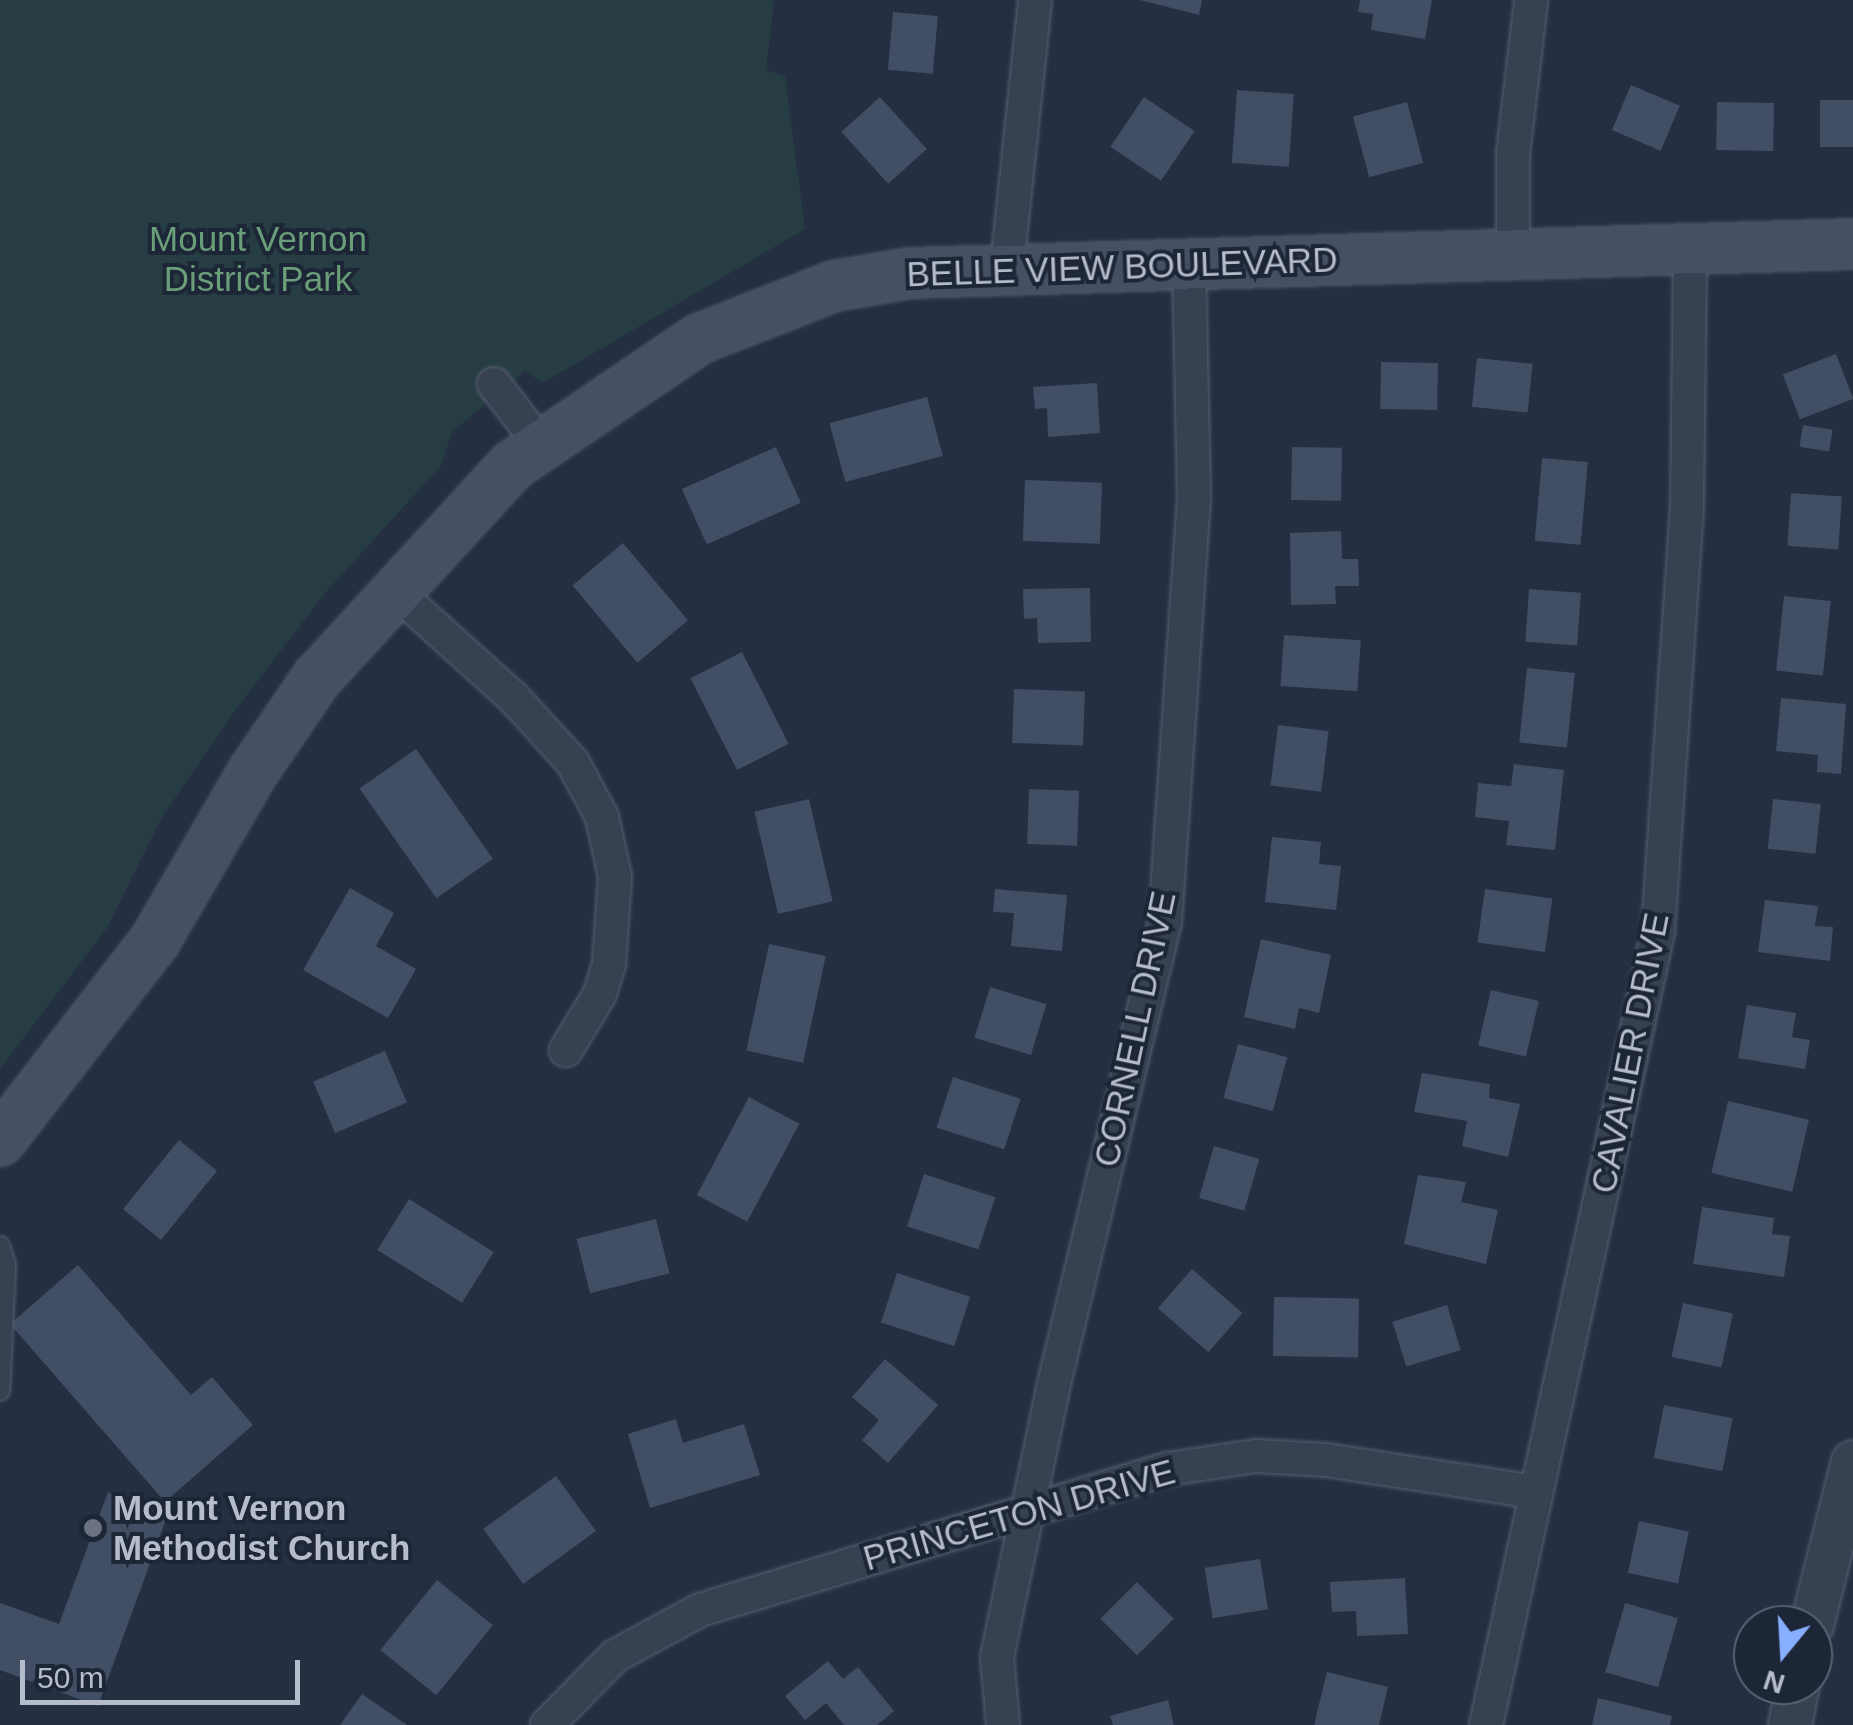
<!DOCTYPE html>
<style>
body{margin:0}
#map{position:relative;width:1853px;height:1725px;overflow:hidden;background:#242f42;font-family:Helvetica,sans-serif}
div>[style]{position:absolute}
.green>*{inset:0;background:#263e43}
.building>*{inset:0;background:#424e64;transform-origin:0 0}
.roads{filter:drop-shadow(0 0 2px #565f6f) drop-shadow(0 0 2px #565f6f)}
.service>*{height:18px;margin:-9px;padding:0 9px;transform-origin:9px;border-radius:9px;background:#384152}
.minor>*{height:32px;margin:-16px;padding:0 16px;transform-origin:16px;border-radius:16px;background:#384152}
.tertiary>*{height:42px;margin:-21px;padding:0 21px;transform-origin:21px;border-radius:21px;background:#384152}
.secondary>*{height:48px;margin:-24px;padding:0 24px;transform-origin:24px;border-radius:24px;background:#465065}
.dots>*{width:28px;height:28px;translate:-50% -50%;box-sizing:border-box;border:5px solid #1d2637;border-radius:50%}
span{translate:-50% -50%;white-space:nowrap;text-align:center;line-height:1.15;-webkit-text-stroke:8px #1d2637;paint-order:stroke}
.park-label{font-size:35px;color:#6a9e79}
.street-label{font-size:35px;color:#b5bccc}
.poi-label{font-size:35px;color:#b5bccc;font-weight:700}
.left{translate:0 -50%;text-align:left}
.north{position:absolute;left:1733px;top:1605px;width:100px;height:100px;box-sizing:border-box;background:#1d2637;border:2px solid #5a6273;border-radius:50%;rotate:198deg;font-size:28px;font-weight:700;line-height:40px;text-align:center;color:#b5bccc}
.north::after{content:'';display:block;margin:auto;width:35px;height:45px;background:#87aeff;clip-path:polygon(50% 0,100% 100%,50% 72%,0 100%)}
.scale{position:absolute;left:20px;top:1660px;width:280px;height:45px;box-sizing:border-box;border:5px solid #b5bccc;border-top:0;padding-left:12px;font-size:30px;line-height:35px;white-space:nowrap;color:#b5bccc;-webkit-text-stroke:8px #1d2637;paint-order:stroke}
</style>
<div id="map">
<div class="green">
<i style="clip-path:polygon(0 0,774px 0,766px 70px,785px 76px,805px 229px,543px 383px,525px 371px,452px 432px,441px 466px,325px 593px,237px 708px,162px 817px,107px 928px,0 1069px)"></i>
</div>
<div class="building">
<i style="clip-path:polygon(1140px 0,1202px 0,1199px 15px)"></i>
<i style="clip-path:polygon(1360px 0,1432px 0,1425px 39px,1371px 30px,1373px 14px,1358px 12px)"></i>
<i style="left:893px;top:12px;width:45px;height:58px;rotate:5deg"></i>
<i style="left:1631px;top:85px;width:53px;height:49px;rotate:23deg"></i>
<i style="left:1237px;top:90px;width:57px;height:73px;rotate:4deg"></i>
<i style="left:880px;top:97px;width:70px;height:52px;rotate:48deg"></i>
<i style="left:1144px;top:97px;width:61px;height:60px;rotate:34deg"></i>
<i style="left:1820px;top:100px;width:33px;height:47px"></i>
<i style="left:1407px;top:102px;width:63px;height:56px;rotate:75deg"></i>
<i style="left:1717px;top:102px;width:57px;height:48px;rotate:1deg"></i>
<i style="left:1836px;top:354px;width:48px;height:57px;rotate:69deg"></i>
<i style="left:1477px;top:358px;width:56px;height:49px;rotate:6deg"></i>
<i style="left:1381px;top:362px;width:57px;height:47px;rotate:1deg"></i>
<i style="clip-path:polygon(1097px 383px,1100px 433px,1048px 437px,1047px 408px,1035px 409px,1033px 387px)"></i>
<i style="left:927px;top:397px;width:61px;height:101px;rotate:75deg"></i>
<i style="left:1803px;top:425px;width:30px;height:22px;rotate:9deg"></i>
<i style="left:776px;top:447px;width:61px;height:103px;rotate:66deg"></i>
<i style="left:1292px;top:447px;width:50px;height:53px;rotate:1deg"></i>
<i style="left:1542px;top:458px;width:46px;height:83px;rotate:5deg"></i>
<i style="left:1025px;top:480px;width:77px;height:61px;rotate:2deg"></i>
<i style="left:1791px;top:493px;width:51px;height:53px;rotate:4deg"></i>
<i style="clip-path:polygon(1341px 531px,1342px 559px,1358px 559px,1359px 586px,1335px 586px,1336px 604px,1291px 605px,1290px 533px)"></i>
<i style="left:623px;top:543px;width:101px;height:66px;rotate:50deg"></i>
<i style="clip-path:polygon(1090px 588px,1091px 642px,1038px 643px,1037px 618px,1024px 619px,1023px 589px)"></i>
<i style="left:1529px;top:589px;width:52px;height:53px;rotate:4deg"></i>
<i style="left:1784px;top:596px;width:47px;height:75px;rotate:6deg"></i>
<i style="left:1284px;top:635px;width:77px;height:51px;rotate:4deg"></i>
<i style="left:742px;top:652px;width:103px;height:58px;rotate:63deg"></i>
<i style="left:1527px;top:668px;width:48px;height:75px;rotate:6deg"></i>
<i style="left:1014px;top:689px;width:71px;height:54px;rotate:2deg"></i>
<i style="clip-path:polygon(1781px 698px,1846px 704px,1841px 774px,1817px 772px,1818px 755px,1776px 751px)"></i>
<i style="left:1278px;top:725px;width:51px;height:61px;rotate:7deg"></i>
<i style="left:416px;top:749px;width:134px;height:69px;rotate:55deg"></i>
<i style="clip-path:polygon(1514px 764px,1564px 770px,1555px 850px,1506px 845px,1509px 821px,1475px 817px,1478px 783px,1511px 786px)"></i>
<i style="left:1029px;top:789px;width:50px;height:55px;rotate:2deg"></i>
<i style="left:809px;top:799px;width:105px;height:56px;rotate:77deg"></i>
<i style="left:1773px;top:799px;width:48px;height:50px;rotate:6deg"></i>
<i style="clip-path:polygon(1272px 837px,1321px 842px,1319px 864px,1341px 866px,1336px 910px,1265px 902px)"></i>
<i style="clip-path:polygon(350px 888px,394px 913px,376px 946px,416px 969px,388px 1018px,303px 970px)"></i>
<i style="clip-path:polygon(995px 889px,1067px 895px,1062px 951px,1011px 946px,1014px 913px,993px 912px)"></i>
<i style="left:1485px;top:889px;width:68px;height:54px;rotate:8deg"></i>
<i style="clip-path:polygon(1765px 900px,1818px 906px,1815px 926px,1833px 927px,1830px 961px,1758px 952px)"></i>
<i style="clip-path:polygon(1261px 939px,1331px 955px,1319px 1013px,1299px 1008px,1295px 1029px,1244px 1017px)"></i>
<i style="left:769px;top:944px;width:58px;height:109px;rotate:12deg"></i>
<i style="left:990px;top:987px;width:59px;height:53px;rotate:17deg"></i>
<i style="left:1491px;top:990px;width:49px;height:57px;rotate:13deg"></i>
<i style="clip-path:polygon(1747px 1005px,1796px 1013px,1792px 1037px,1810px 1040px,1805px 1069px,1738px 1058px)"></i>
<i style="left:1238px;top:1044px;width:51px;height:56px;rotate:15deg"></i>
<i style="left:385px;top:1051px;width:56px;height:78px;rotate:67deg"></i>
<i style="clip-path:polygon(1422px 1073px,1490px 1084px,1489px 1098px,1520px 1104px,1508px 1157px,1462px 1146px,1467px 1121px,1414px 1112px)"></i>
<i style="left:953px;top:1077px;width:71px;height:53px;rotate:18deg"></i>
<i style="left:749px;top:1097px;width:57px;height:111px;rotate:28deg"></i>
<i style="left:1728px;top:1101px;width:83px;height:74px;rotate:13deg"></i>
<i style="left:179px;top:1140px;width:49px;height:89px;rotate:39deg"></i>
<i style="left:1214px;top:1146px;width:47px;height:54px;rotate:16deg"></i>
<i style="left:924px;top:1174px;width:75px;height:55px;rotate:18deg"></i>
<i style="clip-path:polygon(1418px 1175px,1466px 1182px,1461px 1202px,1498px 1210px,1486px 1264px,1404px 1244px)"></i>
<i style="left:409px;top:1199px;width:100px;height:60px;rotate:32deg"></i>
<i style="clip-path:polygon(1702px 1207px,1774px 1218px,1772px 1234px,1790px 1236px,1784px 1277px,1693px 1264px)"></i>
<i style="left:656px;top:1219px;width:56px;height:82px;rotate:76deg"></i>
<i style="clip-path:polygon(78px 1265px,191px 1395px,212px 1377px,253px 1425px,165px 1502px,10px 1324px)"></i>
<i style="left:1192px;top:1269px;width:67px;height:52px;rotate:41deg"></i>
<i style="left:897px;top:1273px;width:77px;height:52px;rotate:18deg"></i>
<i style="left:1274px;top:1297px;width:85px;height:59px;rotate:1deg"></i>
<i style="left:1683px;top:1303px;width:51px;height:55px;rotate:12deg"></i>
<i style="left:1447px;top:1305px;width:47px;height:57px;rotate:73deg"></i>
<i style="clip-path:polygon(885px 1359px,938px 1405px,888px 1463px,862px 1440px,879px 1420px,852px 1397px)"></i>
<i style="left:1664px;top:1405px;width:70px;height:54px;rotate:11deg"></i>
<i style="clip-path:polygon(676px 1419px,683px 1443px,744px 1424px,760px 1475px,650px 1508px,628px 1434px)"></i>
<i style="left:556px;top:1476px;width:68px;height:90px;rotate:54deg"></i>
<i style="clip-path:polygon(108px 1492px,168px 1514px,98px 1706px,0 1670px,0 1603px,59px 1624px)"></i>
<i style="left:1639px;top:1521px;width:51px;height:53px;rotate:12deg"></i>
<i style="left:1260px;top:1559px;width:51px;height:56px;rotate:81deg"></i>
<i style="clip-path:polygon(1405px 1578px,1408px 1634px,1357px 1636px,1356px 1611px,1332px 1612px,1330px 1582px)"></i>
<i style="left:437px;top:1580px;width:72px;height:90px;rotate:39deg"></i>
<i style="left:1137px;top:1582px;width:52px;height:52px;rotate:45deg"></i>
<i style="left:1625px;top:1603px;width:55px;height:72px;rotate:16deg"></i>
<i style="clip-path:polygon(828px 1661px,843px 1679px,858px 1667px,894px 1711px,877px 1725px,844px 1725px,826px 1703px,805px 1720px,785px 1696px)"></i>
<i style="clip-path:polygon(1327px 1672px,1388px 1687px,1379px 1725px,1314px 1725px)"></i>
<i style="clip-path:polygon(362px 1694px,407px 1725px,340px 1725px)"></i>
<i style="clip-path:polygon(1598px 1698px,1672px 1716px,1670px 1725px,1592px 1725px)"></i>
<i style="clip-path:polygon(1168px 1700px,1174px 1725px,1113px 1725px,1110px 1716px)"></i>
</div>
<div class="roads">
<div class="service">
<i style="left:0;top:1246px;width:21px;rotate:73deg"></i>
<i style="left:6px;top:1266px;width:125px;rotate:92.7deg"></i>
</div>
<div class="minor">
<i style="left:1513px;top:254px;width:100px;rotate:-90deg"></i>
<i style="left:1513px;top:154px;width:155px;rotate:-83.3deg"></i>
<i style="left:1007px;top:267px;width:268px;rotate:-84deg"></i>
<i style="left:494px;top:384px;width:73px;rotate:52.2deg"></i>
<i style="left:394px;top:590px;width:160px;rotate:42deg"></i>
<i style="left:513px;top:697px;width:89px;rotate:47.7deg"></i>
<i style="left:573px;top:763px;width:61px;rotate:61.8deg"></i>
<i style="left:602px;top:817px;width:60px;rotate:77.6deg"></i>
<i style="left:615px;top:876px;width:88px;rotate:93.9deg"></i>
<i style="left:609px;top:964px;width:31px;rotate:107deg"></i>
<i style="left:600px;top:994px;width:66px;rotate:121.3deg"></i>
<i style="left:547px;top:1725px;width:97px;rotate:-45.4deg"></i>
<i style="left:615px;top:1656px;width:97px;rotate:-28.4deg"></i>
<i style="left:700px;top:1610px;width:489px;rotate:-16.8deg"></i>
<i style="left:1168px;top:1469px;width:89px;rotate:-8.4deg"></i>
<i style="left:1256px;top:1456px;width:70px;rotate:3.3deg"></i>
<i style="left:1326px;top:1460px;width:211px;rotate:8.7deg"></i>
<i style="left:1003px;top:1725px;width:68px;rotate:-95deg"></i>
<i style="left:997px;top:1657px;width:275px;rotate:-78.2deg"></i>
<i style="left:1053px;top:1388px;width:478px;rotate:-76.5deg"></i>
<i style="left:1165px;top:923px;width:426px;rotate:-86.1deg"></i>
<i style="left:1194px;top:498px;width:235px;rotate:-91.2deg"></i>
<i style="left:1486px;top:1725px;width:811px;rotate:-77.76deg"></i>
<i style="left:1658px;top:932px;width:429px;rotate:-86.1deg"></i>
<i style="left:1687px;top:504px;width:255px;rotate:-89.3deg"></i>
</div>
<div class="tertiary">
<i style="left:1812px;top:1625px;width:168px;rotate:-75.9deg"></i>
<i style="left:1790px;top:1725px;width:41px;rotate:-78.7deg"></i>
</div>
<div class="secondary">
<i style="left:0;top:1141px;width:255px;rotate:-52.3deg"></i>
<i style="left:156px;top:939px;width:193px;rotate:-59.9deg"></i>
<i style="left:253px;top:772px;width:114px;rotate:-55.8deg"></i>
<i style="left:317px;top:678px;width:289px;rotate:-47.4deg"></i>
<i style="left:513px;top:465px;width:225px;rotate:-34.1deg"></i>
<i style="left:699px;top:339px;width:145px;rotate:-21.4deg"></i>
<i style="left:834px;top:286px;width:78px;rotate:-9.6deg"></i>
<i style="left:911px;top:273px;width:942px;rotate:-1.76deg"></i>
</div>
</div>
<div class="dots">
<i style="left:93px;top:1528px;background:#6b7280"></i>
</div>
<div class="park-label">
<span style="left:258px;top:259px">Mount Vernon<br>District Park</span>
</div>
<div class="street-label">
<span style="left:1122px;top:267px;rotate:-2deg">BELLE VIEW BOULEVARD</span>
<span style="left:1135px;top:1029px;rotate:-78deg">CORNELL DRIVE</span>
<span style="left:1630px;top:1053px;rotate:-79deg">CAVALIER DRIVE</span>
<span style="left:1019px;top:1515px;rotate:-16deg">PRINCETON DRIVE</span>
</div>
<div class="poi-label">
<span class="left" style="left:113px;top:1528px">Mount Vernon<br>Methodist Church</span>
</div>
<div class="north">N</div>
<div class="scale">50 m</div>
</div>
